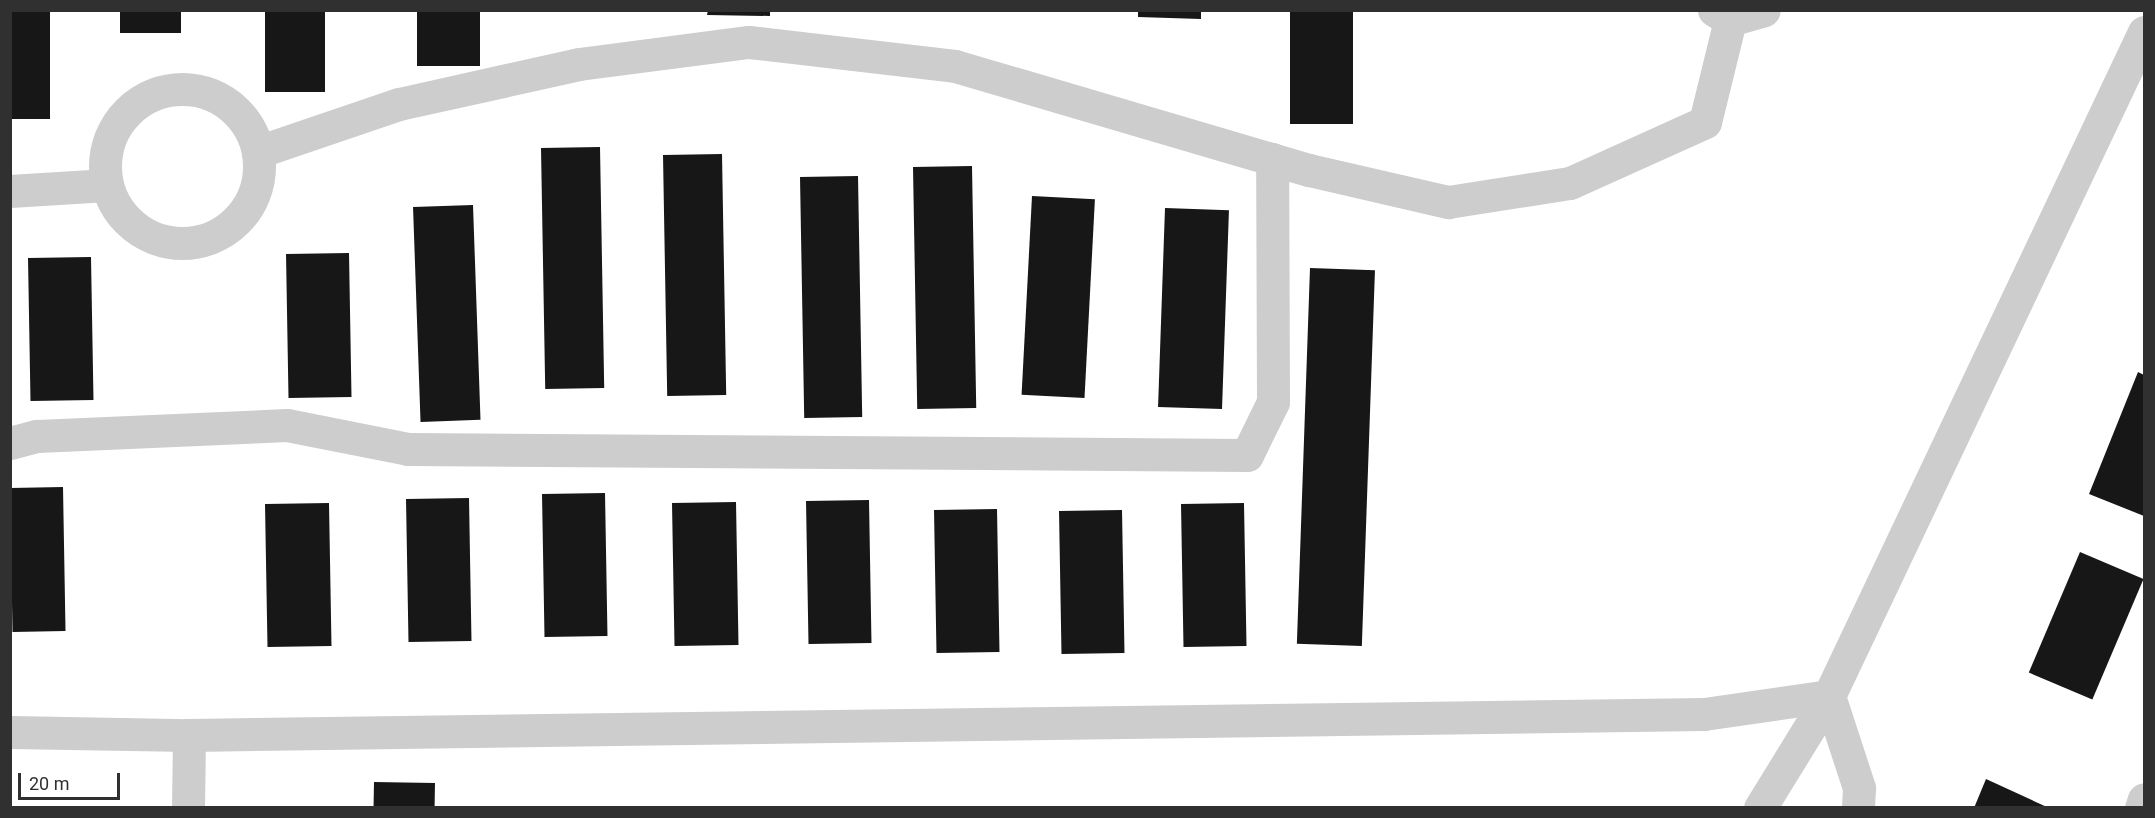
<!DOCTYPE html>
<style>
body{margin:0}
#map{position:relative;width:2155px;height:818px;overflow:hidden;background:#fff;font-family:Roboto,sans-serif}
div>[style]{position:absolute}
.building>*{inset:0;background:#171717;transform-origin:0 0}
.minor>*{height:33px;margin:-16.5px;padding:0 16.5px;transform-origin:16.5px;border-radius:16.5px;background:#cdcdcd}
.minor>.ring{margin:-16.5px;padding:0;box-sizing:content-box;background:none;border:33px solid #cdcdcd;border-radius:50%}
span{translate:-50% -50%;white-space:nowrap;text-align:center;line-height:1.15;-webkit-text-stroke:6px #fff;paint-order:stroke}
.frame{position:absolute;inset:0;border:12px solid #303030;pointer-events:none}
.scale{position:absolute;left:18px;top:773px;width:102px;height:27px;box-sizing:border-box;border:3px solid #303030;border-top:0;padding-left:8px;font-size:18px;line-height:21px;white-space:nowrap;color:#303030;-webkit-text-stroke:4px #fff;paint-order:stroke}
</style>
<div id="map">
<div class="building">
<i style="left:10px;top:10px;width:40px;height:109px"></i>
<i style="left:120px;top:10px;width:61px;height:23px"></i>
<i style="left:265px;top:10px;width:60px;height:82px"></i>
<i style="left:417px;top:10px;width:63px;height:56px"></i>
<i style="clip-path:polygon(708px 10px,770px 10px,770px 16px,707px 15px)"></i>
<i style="clip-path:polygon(1138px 10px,1201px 10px,1201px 19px,1138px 17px)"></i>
<i style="left:1290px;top:10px;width:63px;height:114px"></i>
<i style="left:600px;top:147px;width:241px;height:59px;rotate:89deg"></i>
<i style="left:722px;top:154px;width:241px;height:59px;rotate:89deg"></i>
<i style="left:972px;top:166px;width:242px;height:59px;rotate:89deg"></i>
<i style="left:858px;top:176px;width:241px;height:58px;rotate:89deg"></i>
<i style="left:1032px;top:196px;width:63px;height:199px;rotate:3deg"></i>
<i style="left:473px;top:205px;width:215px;height:60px;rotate:88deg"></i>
<i style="left:1165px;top:208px;width:64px;height:199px;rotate:2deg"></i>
<i style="left:349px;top:253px;width:144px;height:63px;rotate:89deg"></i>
<i style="left:91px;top:257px;width:143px;height:63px;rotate:89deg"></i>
<i style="left:1310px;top:268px;width:65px;height:376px;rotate:2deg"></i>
<i style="clip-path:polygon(2138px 372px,2144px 375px,2144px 516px,2089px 494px)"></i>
<i style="left:63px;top:487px;width:144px;height:53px;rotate:89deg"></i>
<i style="left:605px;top:493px;width:143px;height:63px;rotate:89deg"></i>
<i style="left:469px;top:498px;width:143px;height:63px;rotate:89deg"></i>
<i style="left:869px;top:500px;width:143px;height:63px;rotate:89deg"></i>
<i style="left:736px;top:502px;width:143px;height:64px;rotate:89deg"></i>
<i style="left:329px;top:503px;width:143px;height:64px;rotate:89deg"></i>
<i style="left:1244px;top:503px;width:143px;height:63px;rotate:89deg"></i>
<i style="left:997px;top:509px;width:143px;height:63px;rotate:89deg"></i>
<i style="left:1122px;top:510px;width:143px;height:63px;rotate:89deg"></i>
<i style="left:2080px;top:552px;width:69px;height:131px;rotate:23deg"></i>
<i style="clip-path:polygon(1986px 779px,2049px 808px,1974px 808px)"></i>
<i style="left:374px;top:782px;width:61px;height:26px;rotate:1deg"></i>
</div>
<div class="minor">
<i style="left:1714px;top:10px;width:19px;rotate:32deg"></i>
<i style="left:1730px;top:20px;width:35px;rotate:-16deg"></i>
<i class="ring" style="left:105px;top:89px;width:121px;height:121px"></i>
<i style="left:258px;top:152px;width:149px;rotate:-18.8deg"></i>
<i style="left:399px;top:104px;width:184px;rotate:-12.5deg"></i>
<i style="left:579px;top:64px;width:171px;rotate:-7.4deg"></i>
<i style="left:749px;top:42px;width:207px;rotate:6.6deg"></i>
<i style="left:955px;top:66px;width:369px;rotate:16.4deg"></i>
<i style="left:1309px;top:170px;width:143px;rotate:13deg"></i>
<i style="left:1448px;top:202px;width:123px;rotate:-8.9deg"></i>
<i style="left:1570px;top:183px;width:148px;rotate:-24.3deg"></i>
<i style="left:1705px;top:122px;width:105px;rotate:-76.2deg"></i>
<i style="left:10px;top:191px;width:97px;rotate:-3.5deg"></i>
<i style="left:10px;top:443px;width:28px;rotate:-15deg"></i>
<i style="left:37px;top:436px;width:250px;rotate:-2.5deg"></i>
<i style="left:287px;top:425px;width:123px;rotate:11.2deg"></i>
<i style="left:408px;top:449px;width:839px;rotate:0.41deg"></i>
<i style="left:1247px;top:455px;width:59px;rotate:-63.9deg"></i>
<i style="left:1273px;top:402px;width:243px;rotate:-90.2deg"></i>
<i style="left:10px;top:732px;width:179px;rotate:1deg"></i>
<i style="left:189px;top:735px;width:1515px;rotate:-0.79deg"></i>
<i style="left:1704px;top:714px;width:126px;rotate:-8.2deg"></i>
<i style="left:1829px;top:696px;width:735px;rotate:-64.62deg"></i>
<i style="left:188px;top:808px;width:73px;rotate:-89.2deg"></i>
<i style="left:1760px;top:808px;width:132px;rotate:-58.4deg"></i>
<i style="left:1829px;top:696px;width:97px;rotate:71.9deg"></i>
<i style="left:1859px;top:788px;width:20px;rotate:93deg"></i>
<i style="left:2141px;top:808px;width:9px;rotate:-72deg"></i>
</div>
<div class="frame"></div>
<div class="scale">20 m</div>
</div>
